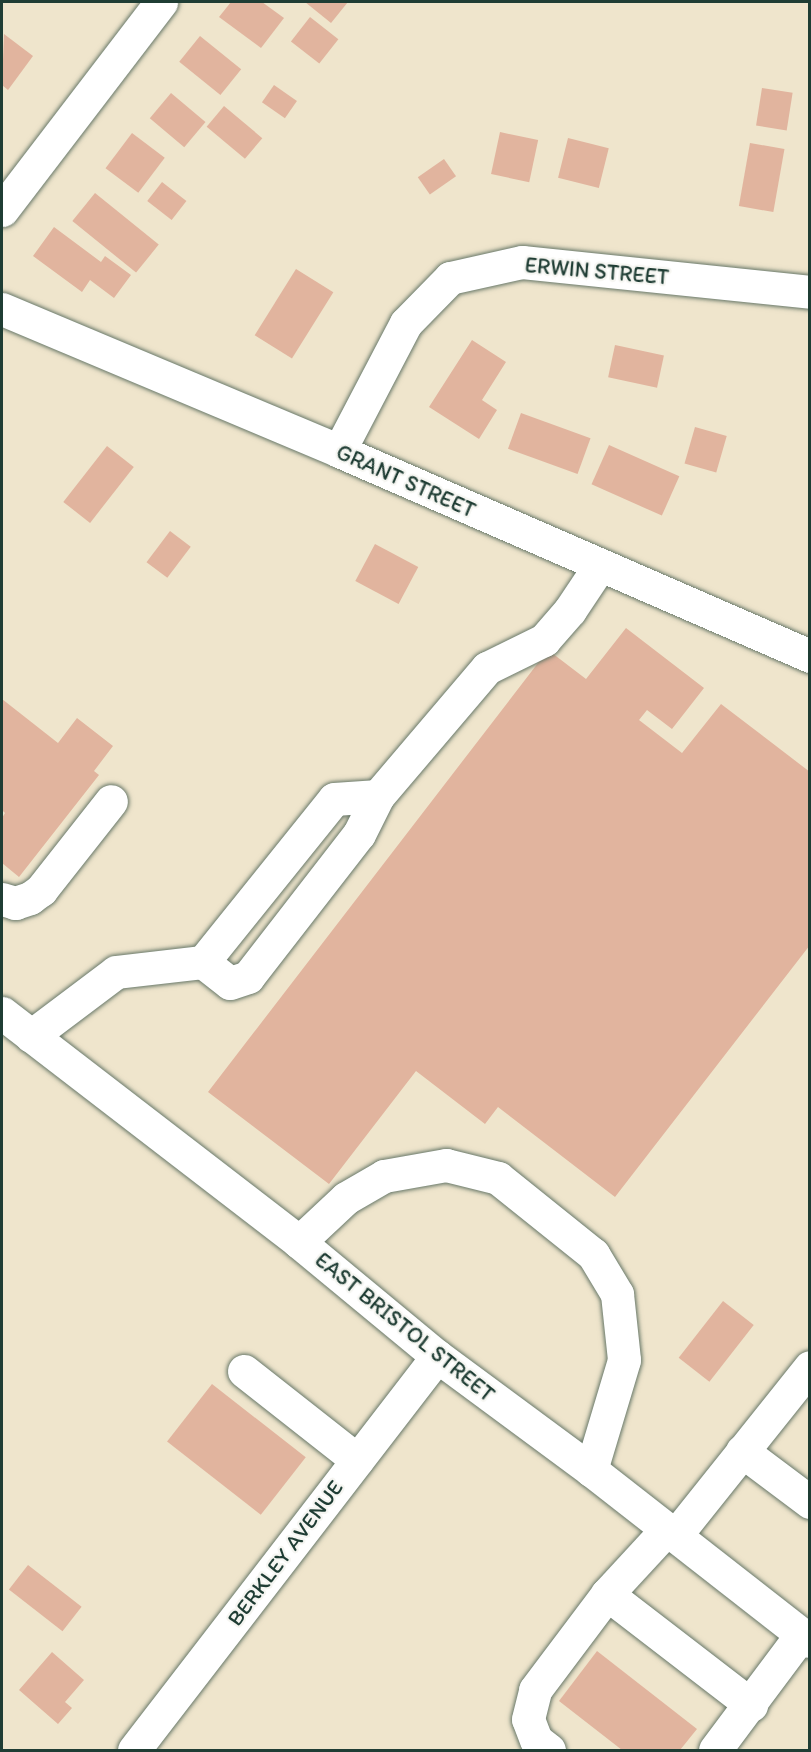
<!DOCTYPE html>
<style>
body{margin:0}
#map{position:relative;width:811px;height:1752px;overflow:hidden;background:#efe5cc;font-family:Itim,sans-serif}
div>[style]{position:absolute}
.building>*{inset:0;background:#e1b49e;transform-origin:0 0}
.roads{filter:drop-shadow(0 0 2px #687869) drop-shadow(0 0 2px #687869)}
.minor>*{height:33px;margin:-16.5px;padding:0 16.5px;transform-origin:16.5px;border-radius:16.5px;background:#fff}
.major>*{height:33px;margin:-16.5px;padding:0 16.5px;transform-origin:16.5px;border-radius:16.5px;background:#fff}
span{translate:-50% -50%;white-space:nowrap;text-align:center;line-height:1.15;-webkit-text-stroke:4.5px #f6f6f2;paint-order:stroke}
.street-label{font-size:22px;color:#1f3d34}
.frame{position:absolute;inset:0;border:3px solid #1f3d34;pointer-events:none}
</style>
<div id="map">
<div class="building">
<i style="clip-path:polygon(231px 2px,262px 2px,284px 18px,261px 48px,219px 17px)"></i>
<i style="clip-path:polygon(305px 2px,348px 2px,331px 23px)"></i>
<i style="left:310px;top:17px;width:36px;height:31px;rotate:38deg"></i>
<i style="clip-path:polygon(4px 34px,33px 56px,8px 90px,2px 85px)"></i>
<i style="left:200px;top:36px;width:53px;height:33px;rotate:39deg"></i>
<i style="left:274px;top:85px;width:28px;height:21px;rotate:35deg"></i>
<i style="left:762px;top:88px;width:31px;height:38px;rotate:9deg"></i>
<i style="left:171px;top:93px;width:45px;height:33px;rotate:40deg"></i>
<i style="left:224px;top:106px;width:50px;height:27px;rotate:40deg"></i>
<i style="left:500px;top:132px;width:39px;height:43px;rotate:12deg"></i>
<i style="left:132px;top:133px;width:41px;height:44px;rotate:37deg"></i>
<i style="left:568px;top:138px;width:42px;height:41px;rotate:14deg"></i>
<i style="left:750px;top:143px;width:35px;height:64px;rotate:10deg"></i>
<i style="left:444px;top:159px;width:21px;height:32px;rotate:55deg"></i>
<i style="left:162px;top:182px;width:31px;height:24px;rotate:38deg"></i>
<i style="left:95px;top:193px;width:82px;height:36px;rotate:39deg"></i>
<i style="clip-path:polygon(54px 227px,101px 262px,105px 256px,131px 275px,114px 298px,90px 280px,82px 292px,33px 256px)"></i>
<i style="left:296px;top:269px;width:44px;height:78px;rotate:32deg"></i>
<i style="clip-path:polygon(472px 340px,506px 362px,482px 400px,497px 410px,479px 439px,429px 407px)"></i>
<i style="left:615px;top:345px;width:50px;height:33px;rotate:12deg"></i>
<i style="left:521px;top:413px;width:74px;height:38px;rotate:20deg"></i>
<i style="left:695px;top:427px;width:33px;height:38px;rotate:16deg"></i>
<i style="left:609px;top:445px;width:77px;height:43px;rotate:24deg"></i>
<i style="left:107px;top:446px;width:34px;height:71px;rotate:38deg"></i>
<i style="left:170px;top:531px;width:26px;height:39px;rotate:37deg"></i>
<i style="left:375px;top:544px;width:49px;height:42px;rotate:28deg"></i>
<i style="clip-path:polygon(626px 628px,704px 688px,672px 729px,647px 710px,639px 720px,682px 753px,721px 704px,810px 772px,810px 945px,615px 1197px,498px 1107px,485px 1124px,416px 1071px,329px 1184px,208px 1092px,548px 650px,586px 679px)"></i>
<i style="clip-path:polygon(2px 699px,58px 743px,77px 718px,113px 746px,94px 771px,99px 775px,19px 877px,2px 863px,2px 818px,5px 813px,2px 810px)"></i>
<i style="left:723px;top:1301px;width:39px;height:72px;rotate:38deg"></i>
<i style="left:212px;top:1384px;width:119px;height:73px;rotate:38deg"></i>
<i style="left:28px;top:1565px;width:68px;height:31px;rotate:38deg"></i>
<i style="clip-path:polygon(597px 1651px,697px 1729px,680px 1750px,622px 1750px,559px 1701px)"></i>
<i style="clip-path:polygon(52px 1652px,84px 1680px,65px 1702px,72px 1708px,58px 1724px,19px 1690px)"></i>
</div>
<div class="roads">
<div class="minor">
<i style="left:2px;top:210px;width:262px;rotate:-52.6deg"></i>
<i style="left:2px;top:309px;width:366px;rotate:22.8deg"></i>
<i style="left:339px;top:451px;width:514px;rotate:23.52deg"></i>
<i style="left:339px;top:451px;width:144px;rotate:-62.4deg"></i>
<i style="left:406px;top:323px;width:63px;rotate:-45.6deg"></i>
<i style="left:450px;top:278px;width:74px;rotate:-12.5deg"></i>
<i style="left:522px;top:262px;width:290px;rotate:5.9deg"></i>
<i style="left:2px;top:899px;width:14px;rotate:17deg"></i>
<i style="left:15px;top:903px;width:16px;rotate:-18deg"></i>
<i style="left:30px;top:898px;width:14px;rotate:-36deg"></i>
<i style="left:41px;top:890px;width:113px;rotate:-51.8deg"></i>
<i style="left:203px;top:962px;width:34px;rotate:38deg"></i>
<i style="left:230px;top:983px;width:19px;rotate:-18deg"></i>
<i style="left:248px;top:977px;width:181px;rotate:-52.2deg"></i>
<i style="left:359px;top:834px;width:42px;rotate:-63.4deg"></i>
<i style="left:31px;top:1036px;width:106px;rotate:-37deg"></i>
<i style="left:116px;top:972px;width:88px;rotate:-6.6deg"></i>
<i style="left:203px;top:962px;width:209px;rotate:-51.2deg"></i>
<i style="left:334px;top:799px;width:44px;rotate:-3.9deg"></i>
<i style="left:378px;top:796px;width:168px;rotate:-49.6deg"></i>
<i style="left:487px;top:668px;width:64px;rotate:-26.2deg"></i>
<i style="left:544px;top:640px;width:40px;rotate:-49deg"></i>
<i style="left:570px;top:610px;width:54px;rotate:-56.3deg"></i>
<i style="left:299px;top:1242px;width:64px;rotate:-43.1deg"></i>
<i style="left:346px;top:1198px;width:44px;rotate:-30.1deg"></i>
<i style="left:384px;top:1176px;width:63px;rotate:-10.1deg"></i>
<i style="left:446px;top:1165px;width:54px;rotate:14deg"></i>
<i style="left:498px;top:1178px;width:122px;rotate:38.7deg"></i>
<i style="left:593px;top:1254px;width:47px;rotate:59deg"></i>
<i style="left:617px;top:1294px;width:66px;rotate:83.9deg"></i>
<i style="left:624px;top:1360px;width:115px;rotate:106.7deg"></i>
<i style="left:244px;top:1371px;width:144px;rotate:38.2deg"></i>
<i style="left:742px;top:1451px;width:85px;rotate:36.9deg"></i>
<i style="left:675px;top:1536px;width:216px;rotate:-51.4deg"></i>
<i style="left:607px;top:1594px;width:182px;rotate:37.6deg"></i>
<i style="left:134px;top:1750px;width:497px;rotate:-52.4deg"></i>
<i style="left:549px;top:1750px;width:16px;rotate:-142deg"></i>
<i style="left:536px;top:1740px;width:22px;rotate:-111deg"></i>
<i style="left:528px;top:1719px;width:30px;rotate:-76deg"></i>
<i style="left:535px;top:1690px;width:120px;rotate:-53.1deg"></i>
<i style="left:607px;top:1594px;width:88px;rotate:-47.3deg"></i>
<i style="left:715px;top:1750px;width:144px;rotate:-53.2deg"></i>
</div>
<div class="major">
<i style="left:2px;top:1013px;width:375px;rotate:37.6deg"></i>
<i style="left:299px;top:1242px;width:179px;rotate:39.6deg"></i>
<i style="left:437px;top:1356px;width:192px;rotate:36.5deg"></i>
<i style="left:591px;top:1470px;width:278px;rotate:38deg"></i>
</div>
</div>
<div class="street-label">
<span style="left:597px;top:271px;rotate:5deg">ERWIN STREET</span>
<span style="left:406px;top:481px;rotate:24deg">GRANT STREET</span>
<span style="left:405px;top:1327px;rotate:39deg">EAST BRISTOL STREET</span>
<span style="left:285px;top:1553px;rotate:-53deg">BERKLEY AVENUE</span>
</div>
<div class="frame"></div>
</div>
